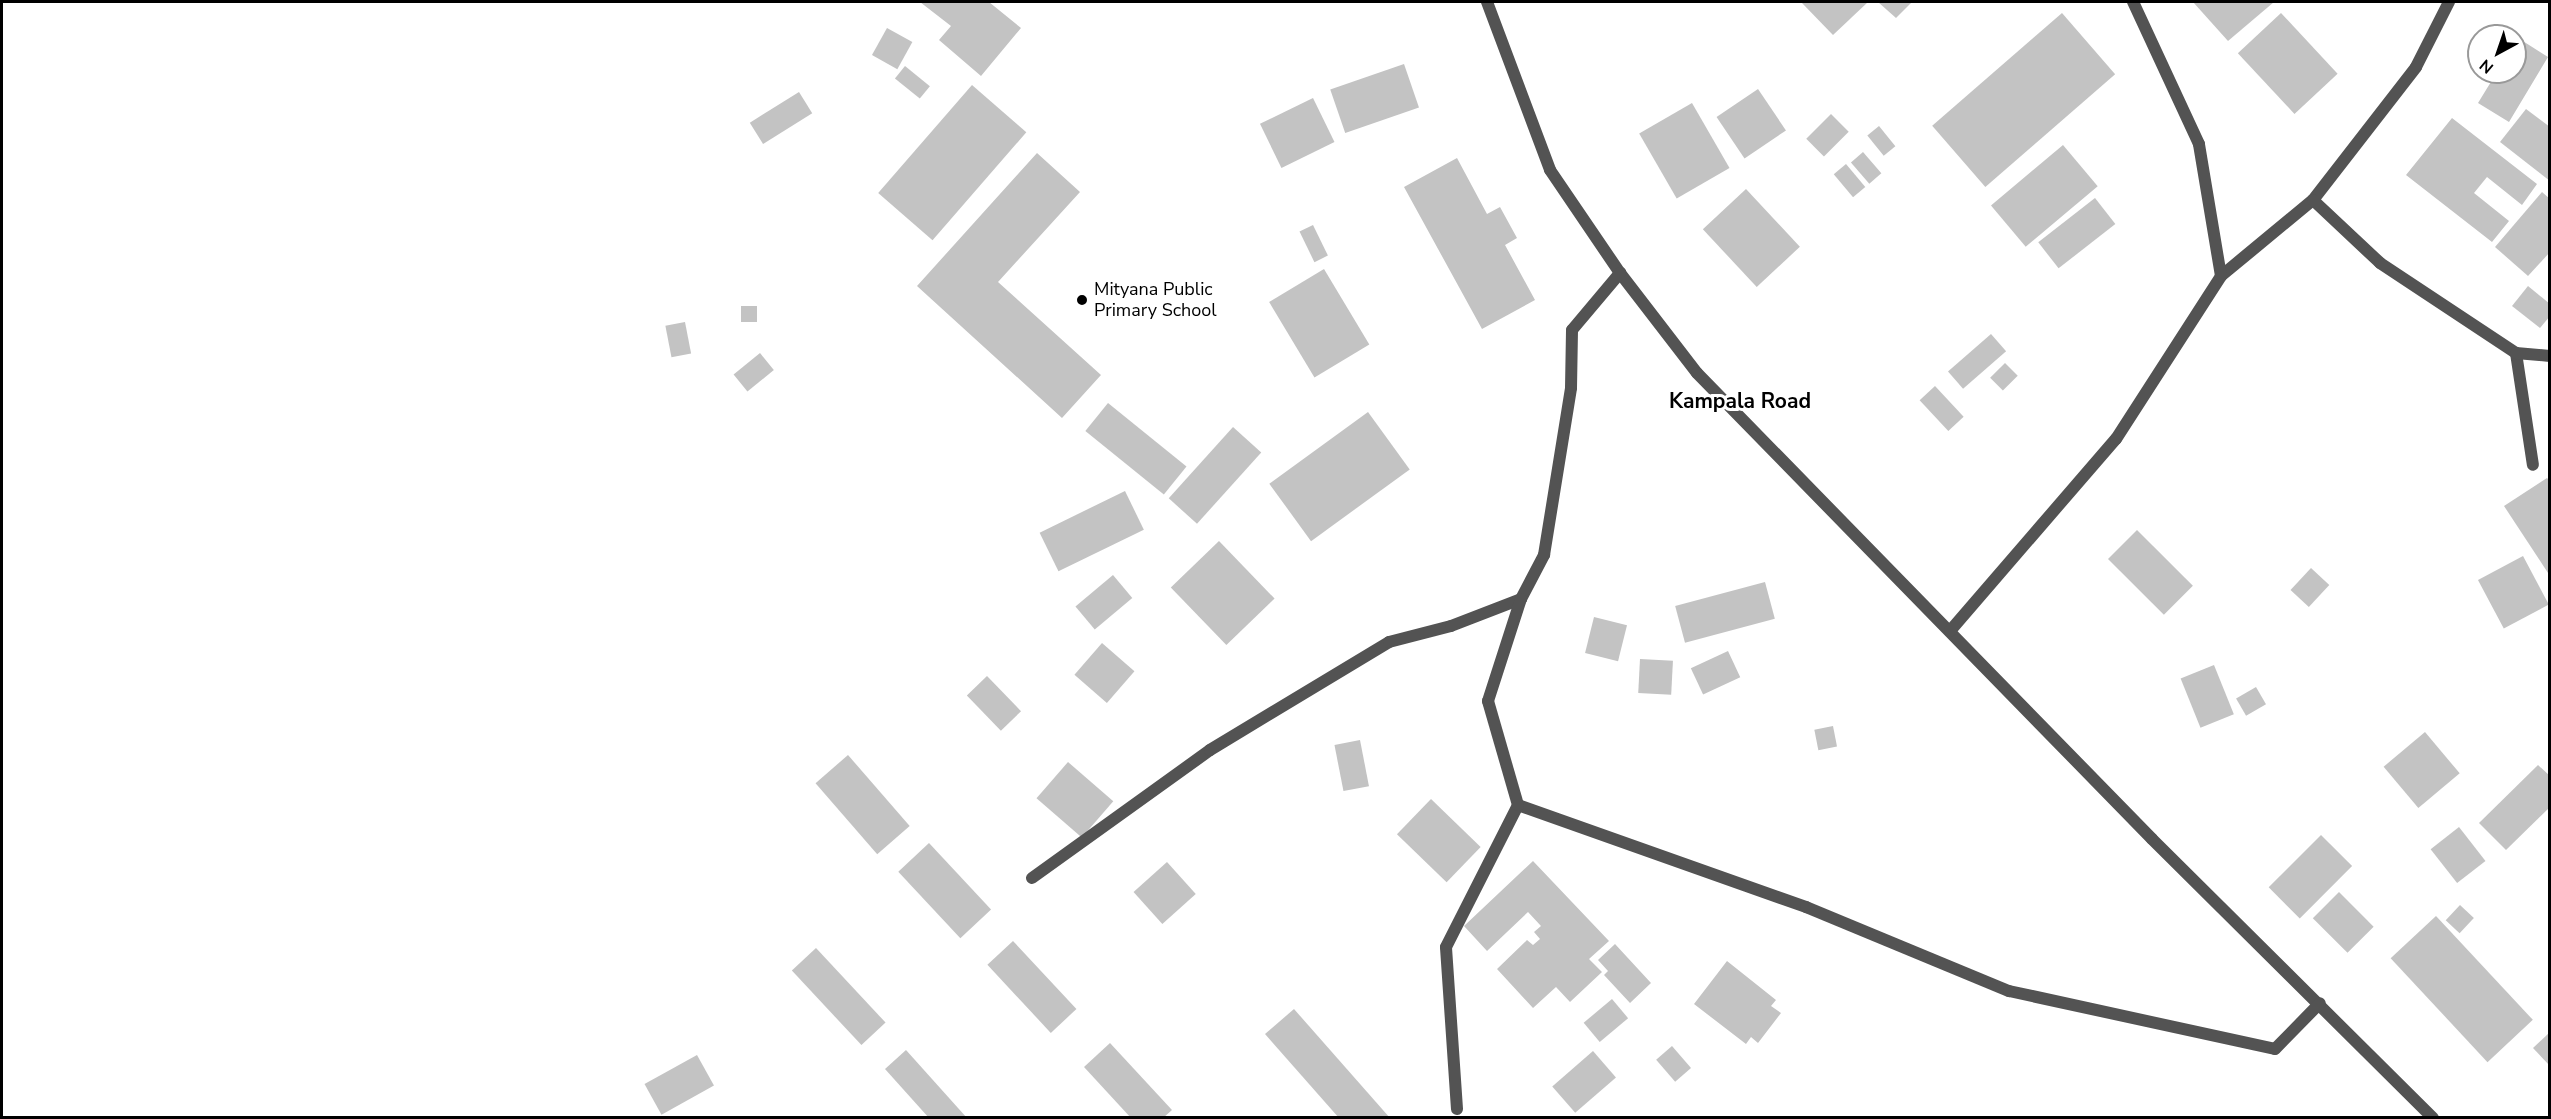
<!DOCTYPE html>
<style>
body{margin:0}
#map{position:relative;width:2551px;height:1119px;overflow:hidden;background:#fff;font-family:"Nunito Sans",sans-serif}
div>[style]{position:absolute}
.building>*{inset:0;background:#c3c3c3;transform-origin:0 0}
.lane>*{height:12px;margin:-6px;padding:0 6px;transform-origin:6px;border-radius:6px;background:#535353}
.street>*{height:12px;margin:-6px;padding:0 6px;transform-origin:6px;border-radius:6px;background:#535353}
.dots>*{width:16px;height:16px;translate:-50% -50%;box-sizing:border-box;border:3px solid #fff;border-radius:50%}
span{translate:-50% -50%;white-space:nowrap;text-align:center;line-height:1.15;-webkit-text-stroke:6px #fff;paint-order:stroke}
.poi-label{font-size:18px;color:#000}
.left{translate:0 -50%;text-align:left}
.quarter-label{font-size:21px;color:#000;font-weight:700}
.frame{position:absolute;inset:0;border:3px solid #000;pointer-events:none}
.north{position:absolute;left:2467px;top:24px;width:60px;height:60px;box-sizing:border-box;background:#fff;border:2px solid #999;border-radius:50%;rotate:220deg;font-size:16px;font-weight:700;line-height:24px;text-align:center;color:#000}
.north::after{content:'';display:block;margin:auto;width:21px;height:27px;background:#000;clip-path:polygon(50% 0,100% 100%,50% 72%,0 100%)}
</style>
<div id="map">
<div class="building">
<i style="clip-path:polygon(920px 2px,989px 2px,1021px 28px,981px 76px,939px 40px,951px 26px)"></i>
<i style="clip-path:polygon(1801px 2px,1868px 2px,1833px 35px)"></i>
<i style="clip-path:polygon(1878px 2px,1912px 2px,1896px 18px)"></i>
<i style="clip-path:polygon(2193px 2px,2274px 2px,2228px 41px)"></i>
<i style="left:2062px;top:13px;width:81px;height:172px;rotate:49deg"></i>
<i style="left:2281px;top:13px;width:83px;height:59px;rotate:47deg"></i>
<i style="left:887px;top:28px;width:29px;height:31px;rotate:29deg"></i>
<i style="clip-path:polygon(2518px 38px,2548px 57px,2509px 122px,2478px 103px,2497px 72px,2515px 72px,2515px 43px)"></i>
<i style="left:1404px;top:64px;width:46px;height:78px;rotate:71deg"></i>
<i style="left:905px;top:66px;width:32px;height:16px;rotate:39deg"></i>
<i style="left:972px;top:85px;width:72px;height:143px;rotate:41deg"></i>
<i style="left:1758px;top:89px;width:50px;height:50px;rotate:56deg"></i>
<i style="left:799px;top:92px;width:25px;height:58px;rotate:58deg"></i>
<i style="left:1313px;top:98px;width:49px;height:59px;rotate:64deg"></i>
<i style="left:1692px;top:103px;width:75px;height:61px;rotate:60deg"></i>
<i style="clip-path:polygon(2526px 109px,2550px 127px,2550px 181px,2500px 142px)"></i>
<i style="left:1831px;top:114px;width:25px;height:35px;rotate:45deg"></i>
<i style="clip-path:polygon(2452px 118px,2537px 184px,2522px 205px,2487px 177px,2474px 193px,2509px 221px,2492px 242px,2406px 175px)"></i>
<i style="left:1879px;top:126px;width:26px;height:15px;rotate:51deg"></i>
<i style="left:2063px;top:145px;width:54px;height:94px;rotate:50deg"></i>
<i style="left:1863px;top:152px;width:28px;height:16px;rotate:49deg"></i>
<i style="clip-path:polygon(1037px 153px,1080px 192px,998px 282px,1101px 375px,1062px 418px,917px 286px)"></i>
<i style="clip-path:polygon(1457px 158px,1487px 214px,1500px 207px,1517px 238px,1505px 245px,1535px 300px,1482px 329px,1404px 187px)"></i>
<i style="left:1846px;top:164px;width:30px;height:16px;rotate:50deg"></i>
<i style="left:1746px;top:189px;width:79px;height:59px;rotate:47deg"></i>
<i style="clip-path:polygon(2542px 192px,2550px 199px,2550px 252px,2528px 276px,2495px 247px)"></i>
<i style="left:2095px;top:198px;width:33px;height:72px;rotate:52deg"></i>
<i style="left:1313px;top:225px;width:34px;height:15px;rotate:64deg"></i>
<i style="left:1324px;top:269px;width:88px;height:64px;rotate:59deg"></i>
<i style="clip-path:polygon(2528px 286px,2550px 304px,2550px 316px,2540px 328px,2512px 306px)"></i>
<i style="left:757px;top:306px;width:16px;height:16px;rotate:90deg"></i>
<i style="left:685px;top:322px;width:32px;height:20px;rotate:79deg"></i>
<i style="left:1991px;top:334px;width:23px;height:57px;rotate:49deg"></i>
<i style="left:760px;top:353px;width:22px;height:34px;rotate:51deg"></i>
<i style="left:2005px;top:363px;width:18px;height:21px;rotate:45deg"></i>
<i style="left:1935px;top:386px;width:42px;height:21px;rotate:47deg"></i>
<i style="left:1108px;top:403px;width:101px;height:36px;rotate:39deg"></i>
<i style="left:1368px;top:412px;width:71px;height:122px;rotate:54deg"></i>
<i style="left:1233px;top:427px;width:38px;height:96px;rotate:42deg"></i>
<i style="clip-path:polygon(2547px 478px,2550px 481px,2550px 576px,2504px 506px)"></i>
<i style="left:1125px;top:491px;width:43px;height:95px;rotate:64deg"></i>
<i style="left:2137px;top:530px;width:79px;height:41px;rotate:45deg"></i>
<i style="left:1219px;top:541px;width:80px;height:67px;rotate:46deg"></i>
<i style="left:2523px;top:556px;width:55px;height:51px;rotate:62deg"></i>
<i style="left:2311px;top:568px;width:25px;height:30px;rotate:43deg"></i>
<i style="left:1113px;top:575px;width:30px;height:49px;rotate:50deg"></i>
<i style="left:1765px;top:582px;width:38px;height:93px;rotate:75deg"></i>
<i style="left:1594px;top:617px;width:34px;height:37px;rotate:14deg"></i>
<i style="left:1102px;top:643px;width:43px;height:42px;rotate:41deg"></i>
<i style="left:1728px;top:651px;width:29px;height:41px;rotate:65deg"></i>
<i style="left:1640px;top:659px;width:33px;height:34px;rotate:3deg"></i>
<i style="left:2214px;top:665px;width:53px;height:36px;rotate:68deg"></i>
<i style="left:987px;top:676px;width:49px;height:28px;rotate:46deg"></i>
<i style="left:2256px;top:687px;width:20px;height:23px;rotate:60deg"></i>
<i style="left:1833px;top:726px;width:21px;height:19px;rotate:79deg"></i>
<i style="left:2425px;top:732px;width:54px;height:54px;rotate:50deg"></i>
<i style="left:1360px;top:740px;width:47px;height:26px;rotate:79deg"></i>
<i style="left:848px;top:755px;width:94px;height:43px;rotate:49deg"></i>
<i style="left:1068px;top:762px;width:60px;height:48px;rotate:41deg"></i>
<i style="clip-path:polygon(2538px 765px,2550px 776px,2550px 807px,2506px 850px,2479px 823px)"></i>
<i style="left:1431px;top:799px;width:69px;height:49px;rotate:44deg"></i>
<i style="left:2459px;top:827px;width:43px;height:36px;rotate:52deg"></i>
<i style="left:2321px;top:835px;width:44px;height:74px;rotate:45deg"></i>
<i style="left:929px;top:843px;width:91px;height:42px;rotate:47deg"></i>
<i style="clip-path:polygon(1533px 861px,1609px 941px,1589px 959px,1602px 972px,1570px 1002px,1556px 987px,1533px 1008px,1497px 969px,1527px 940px,1533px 945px,1540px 939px,1534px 932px,1541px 926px,1528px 912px,1487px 951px,1464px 926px)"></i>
<i style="left:1167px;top:862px;width:43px;height:45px;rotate:48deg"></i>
<i style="left:2339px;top:892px;width:49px;height:37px;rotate:45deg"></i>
<i style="left:2460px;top:905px;width:19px;height:21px;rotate:43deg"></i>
<i style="left:2436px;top:916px;width:142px;height:62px;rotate:47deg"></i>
<i style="left:1013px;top:941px;width:93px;height:35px;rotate:47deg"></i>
<i style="clip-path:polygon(1615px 944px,1651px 983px,1630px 1003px,1604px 975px,1608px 971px,1598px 960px)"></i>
<i style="left:816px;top:948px;width:102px;height:33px;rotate:47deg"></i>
<i style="clip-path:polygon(1727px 961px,1776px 1000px,1771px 1006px,1781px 1013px,1758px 1043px,1751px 1037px,1746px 1044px,1694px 1004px)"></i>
<i style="left:1612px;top:999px;width:25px;height:37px;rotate:50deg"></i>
<i style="clip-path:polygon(1294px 1009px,1390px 1118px,1339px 1118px,1265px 1034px)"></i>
<i style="clip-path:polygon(2550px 1032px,2550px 1066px,2533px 1048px)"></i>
<i style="clip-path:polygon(1110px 1043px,1172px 1110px,1163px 1118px,1131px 1118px,1084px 1067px)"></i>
<i style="left:1672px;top:1046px;width:29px;height:21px;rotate:49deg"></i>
<i style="clip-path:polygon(906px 1050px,967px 1118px,929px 1118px,885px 1069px)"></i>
<i style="left:1593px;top:1051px;width:35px;height:54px;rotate:49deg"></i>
<i style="left:697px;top:1055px;width:35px;height:60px;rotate:61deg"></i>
</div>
<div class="lane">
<i style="left:2516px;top:353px;width:113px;rotate:81.4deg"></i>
</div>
<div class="street">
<i style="left:1487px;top:2px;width:179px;rotate:69.4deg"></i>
<i style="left:1550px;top:170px;width:125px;rotate:55.8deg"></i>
<i style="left:1620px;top:273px;width:126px;rotate:52.4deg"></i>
<i style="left:1697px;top:373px;width:651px;rotate:45.68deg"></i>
<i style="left:2152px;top:839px;width:396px;rotate:44.8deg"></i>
<i style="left:2313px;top:200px;width:168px;rotate:-52.2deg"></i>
<i style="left:2416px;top:67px;width:73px;rotate:-63.1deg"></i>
<i style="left:2221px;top:276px;width:119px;rotate:-39.6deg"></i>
<i style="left:2313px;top:200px;width:92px;rotate:43.2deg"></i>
<i style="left:2380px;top:263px;width:163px;rotate:33.5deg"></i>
<i style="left:2516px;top:353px;width:34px;rotate:5deg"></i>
<i style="left:1950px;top:631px;width:254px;rotate:-49.2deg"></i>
<i style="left:2116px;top:439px;width:194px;rotate:-57.2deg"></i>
<i style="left:2221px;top:276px;width:134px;rotate:-99.5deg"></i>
<i style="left:2199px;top:144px;width:157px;rotate:-114.9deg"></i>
<i style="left:1518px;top:805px;width:306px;rotate:19.5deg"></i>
<i style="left:1806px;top:907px;width:220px;rotate:22.5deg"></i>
<i style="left:2009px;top:991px;width:272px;rotate:12.3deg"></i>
<i style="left:2275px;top:1049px;width:64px;rotate:-45.6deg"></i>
<i style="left:1032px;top:878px;width:219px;rotate:-35.7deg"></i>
<i style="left:1210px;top:750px;width:209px;rotate:-31.1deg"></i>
<i style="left:1389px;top:642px;width:64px;rotate:-14.5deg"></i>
<i style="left:1451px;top:626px;width:75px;rotate:-21.1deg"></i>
<i style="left:1521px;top:599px;width:50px;rotate:-62.4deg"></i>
<i style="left:1544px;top:555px;width:169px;rotate:-80.8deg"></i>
<i style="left:1571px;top:388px;width:58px;rotate:-89deg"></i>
<i style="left:1572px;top:330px;width:75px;rotate:-49.9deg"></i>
<i style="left:1457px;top:1109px;width:162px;rotate:-93.9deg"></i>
<i style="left:1446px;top:947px;width:159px;rotate:-63.1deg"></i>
<i style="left:1518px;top:805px;width:108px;rotate:-106.1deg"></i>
<i style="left:1488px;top:701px;width:107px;rotate:-72.1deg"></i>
</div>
<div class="dots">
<i style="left:1082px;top:300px;background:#000"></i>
</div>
<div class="poi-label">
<span class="left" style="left:1094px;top:300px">Mityana Public<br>Primary School</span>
</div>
<div class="quarter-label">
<span style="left:1740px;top:401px">Kampala Road</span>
</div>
<div class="frame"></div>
<div class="north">N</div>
</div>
